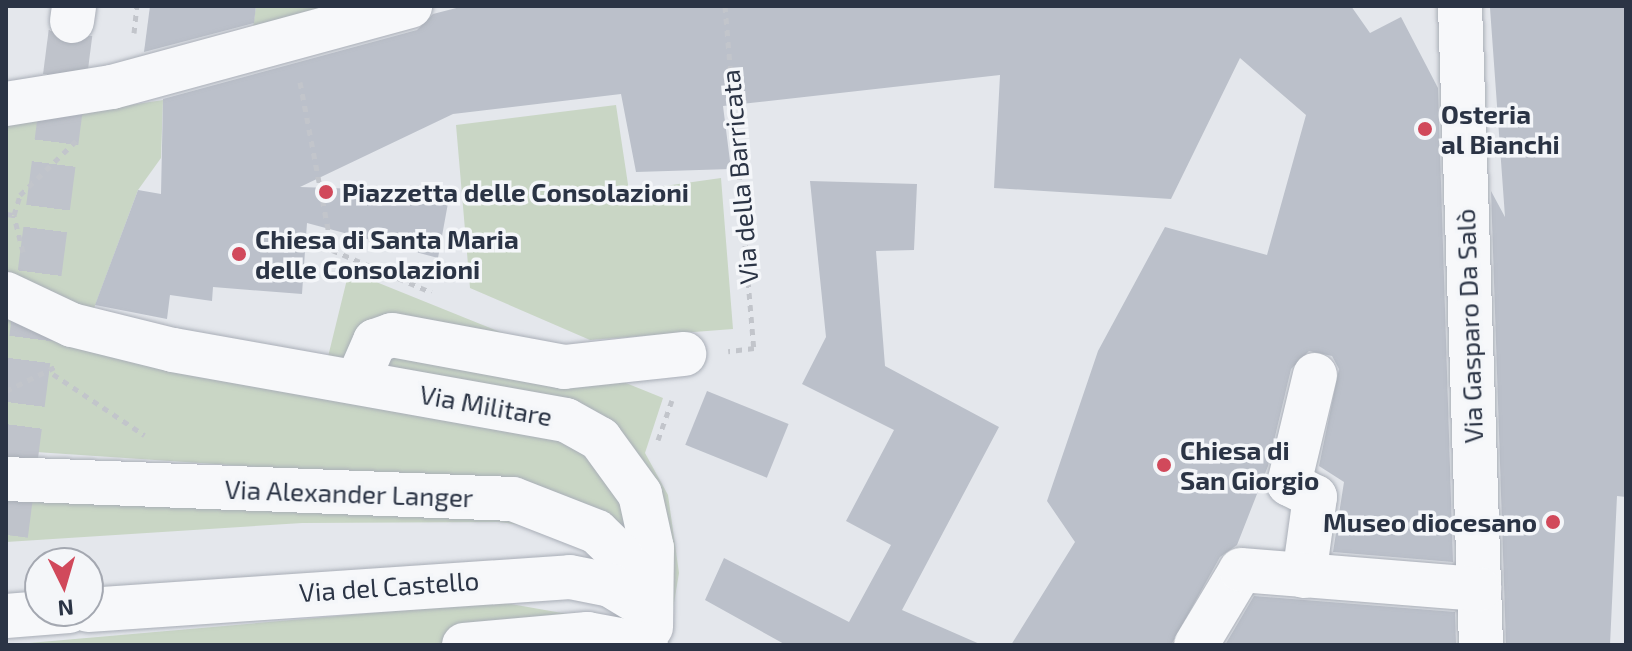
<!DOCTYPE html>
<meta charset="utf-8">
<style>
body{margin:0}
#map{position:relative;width:1632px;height:651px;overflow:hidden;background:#e4e7ec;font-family:"Exo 2",sans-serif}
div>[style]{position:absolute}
.green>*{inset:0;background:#c9d6c5}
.building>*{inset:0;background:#bbc0ca;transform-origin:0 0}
.minor-tunnel>*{height:44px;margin-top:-22px;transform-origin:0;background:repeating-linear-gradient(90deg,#bfc3cb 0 44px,transparent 0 66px)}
.path>*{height:5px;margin-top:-2.5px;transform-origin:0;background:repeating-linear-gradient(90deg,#c2c5cb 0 6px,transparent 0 12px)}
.roads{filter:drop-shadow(0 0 2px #a9aeb7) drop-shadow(0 0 2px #a9aeb7)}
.minor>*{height:44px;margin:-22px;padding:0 22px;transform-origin:22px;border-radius:22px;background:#f7f8fa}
.dots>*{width:22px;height:22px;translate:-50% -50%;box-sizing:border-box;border:4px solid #f4f6f9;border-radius:50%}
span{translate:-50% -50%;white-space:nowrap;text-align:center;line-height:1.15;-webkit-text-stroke:7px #f4f6f9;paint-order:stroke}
.poi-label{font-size:26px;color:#2b3445;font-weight:700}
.left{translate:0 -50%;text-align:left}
.right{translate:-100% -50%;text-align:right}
.street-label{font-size:26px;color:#2b3445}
.frame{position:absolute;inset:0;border:8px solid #2b3445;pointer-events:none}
.north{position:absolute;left:24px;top:547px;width:80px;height:80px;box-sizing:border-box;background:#f4f6f9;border:2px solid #a4a8b1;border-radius:50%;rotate:175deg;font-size:22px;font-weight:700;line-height:32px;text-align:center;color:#2b3445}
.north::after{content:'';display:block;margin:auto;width:28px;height:36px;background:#d1495b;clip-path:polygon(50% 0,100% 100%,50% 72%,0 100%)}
</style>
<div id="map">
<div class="green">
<i style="clip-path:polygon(256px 6px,356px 6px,252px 34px)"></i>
<i style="clip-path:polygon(163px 100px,161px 158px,138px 190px,93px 311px,6px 280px,6px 124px)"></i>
<i style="clip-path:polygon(616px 105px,629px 191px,721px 178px,733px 329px,590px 340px,470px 288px,456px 125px)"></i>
<i style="clip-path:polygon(349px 271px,663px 398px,645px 453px,668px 495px,679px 573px,667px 645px,629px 455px,326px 365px)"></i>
<i style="clip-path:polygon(6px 313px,559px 434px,592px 451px,625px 496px,645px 579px,512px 484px,6px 450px)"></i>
<i style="clip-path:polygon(6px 502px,420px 504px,581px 534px,499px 522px,302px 523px,6px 542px)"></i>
<i style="clip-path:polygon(499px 602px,579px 616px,612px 645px,6px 645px)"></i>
</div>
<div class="building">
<i style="clip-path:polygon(150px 6px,256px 6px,254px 23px,144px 52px)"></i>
<i style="clip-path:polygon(464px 6px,1351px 6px,1370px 33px,1401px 17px,1438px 88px,1453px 562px,1333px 552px,1344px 482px,1319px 466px,1339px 369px,1332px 356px,1309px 351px,1291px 369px,1268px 466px,1237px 545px,1220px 557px,1171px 645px,1011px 645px,1075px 542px,1047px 501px,1098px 351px,1165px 227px,1267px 255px,1306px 115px,1240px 58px,1171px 199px,994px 188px,1000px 75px,723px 106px,731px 169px,636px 172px,621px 94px,453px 114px,300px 187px,450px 192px,438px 258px,307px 223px,302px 294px,213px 287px,212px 301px,170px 295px,167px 319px,95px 305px,138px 190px,161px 194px,163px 99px,417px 30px,433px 14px)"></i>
<i style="clip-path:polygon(1626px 6px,1626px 497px,1617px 496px,1610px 645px,1506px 645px,1491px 191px,1505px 217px,1490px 8px)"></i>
<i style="clip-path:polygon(810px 181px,917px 184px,914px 250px,876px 251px,885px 366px,999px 427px,902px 610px,982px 645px,786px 645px,705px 600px,724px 558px,849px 622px,891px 545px,846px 521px,894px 430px,802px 384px,826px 337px)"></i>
<i style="left:707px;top:391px;width:88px;height:58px;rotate:22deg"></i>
<i style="clip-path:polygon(1254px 596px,1455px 612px,1456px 645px,1225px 645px)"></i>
</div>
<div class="minor-tunnel">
<i style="left:6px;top:535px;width:518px;rotate:-82.68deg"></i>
</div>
<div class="path">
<i style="left:725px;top:6px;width:343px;rotate:85.2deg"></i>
<i style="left:754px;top:348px;width:26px;rotate:173deg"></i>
<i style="left:134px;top:33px;width:27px;rotate:-84deg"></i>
<i style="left:300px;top:82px;width:171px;rotate:79.2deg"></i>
<i style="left:332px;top:250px;width:108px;rotate:23deg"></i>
<i style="left:6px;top:214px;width:8px;rotate:7deg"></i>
<i style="left:23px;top:252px;width:38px;rotate:-104deg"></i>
<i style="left:14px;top:215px;width:21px;rotate:-73deg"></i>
<i style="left:20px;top:195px;width:79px;rotate:-44deg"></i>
<i style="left:53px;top:374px;width:110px;rotate:33.8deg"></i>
<i style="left:6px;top:391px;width:55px;rotate:-26.1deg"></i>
<i style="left:658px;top:440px;width:42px;rotate:-70.7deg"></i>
</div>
<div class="roads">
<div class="minor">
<i style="left:1460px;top:6px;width:639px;rotate:88.12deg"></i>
<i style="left:72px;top:21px;width:15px;rotate:-82deg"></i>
<i style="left:6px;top:104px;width:107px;rotate:-9.1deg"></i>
<i style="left:112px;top:87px;width:309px;rotate:-15.2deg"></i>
<i style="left:6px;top:294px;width:73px;rotate:25.2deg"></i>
<i style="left:72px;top:325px;width:104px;rotate:13.9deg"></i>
<i style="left:173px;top:350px;width:399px;rotate:10.1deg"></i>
<i style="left:566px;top:420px;width:39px;rotate:29deg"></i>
<i style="left:600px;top:439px;width:68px;rotate:54deg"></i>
<i style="left:640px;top:494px;width:55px;rotate:77.5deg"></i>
<i style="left:652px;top:548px;width:79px;rotate:90.7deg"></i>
<i style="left:357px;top:382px;width:45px;rotate:-66.3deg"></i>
<i style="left:375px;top:341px;width:18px;rotate:-19deg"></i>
<i style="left:392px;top:335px;width:175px;rotate:10.5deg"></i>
<i style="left:564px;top:367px;width:121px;rotate:-6.2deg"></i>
<i style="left:6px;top:479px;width:507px;rotate:2.26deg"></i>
<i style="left:513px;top:499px;width:90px;rotate:21.4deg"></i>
<i style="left:597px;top:532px;width:32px;rotate:44deg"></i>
<i style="left:620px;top:554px;width:63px;rotate:65.5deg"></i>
<i style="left:1304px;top:576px;width:80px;rotate:-82.1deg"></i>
<i style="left:1315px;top:497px;width:29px;rotate:-153deg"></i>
<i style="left:1289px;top:484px;width:112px;rotate:-76.6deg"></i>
<i style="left:88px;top:610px;width:483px;rotate:-3.9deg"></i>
<i style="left:570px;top:577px;width:41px;rotate:11.3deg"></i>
<i style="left:610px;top:585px;width:39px;rotate:31deg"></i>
<i style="left:6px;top:616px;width:63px;rotate:-4.5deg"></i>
<i style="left:464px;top:645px;width:124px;rotate:-5.1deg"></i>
<i style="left:588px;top:634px;width:59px;rotate:10.7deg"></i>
<i style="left:1196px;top:645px;width:87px;rotate:-59deg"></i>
<i style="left:1241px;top:570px;width:239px;rotate:4.6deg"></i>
</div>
</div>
<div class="dots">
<i style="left:1425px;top:129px;background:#d1495b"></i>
<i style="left:326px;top:192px;background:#d1495b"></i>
<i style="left:239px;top:254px;background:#d1495b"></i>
<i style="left:1164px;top:465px;background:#d1495b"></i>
<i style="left:1553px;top:522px;background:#d1495b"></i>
</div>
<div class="poi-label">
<span class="left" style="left:1441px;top:129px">Osteria<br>al Bianchi</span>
<span class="left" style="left:342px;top:192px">Piazzetta delle Consolazioni</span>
<span class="left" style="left:255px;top:254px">Chiesa di Santa Maria<br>delle Consolazioni</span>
<span class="left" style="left:1180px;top:465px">Chiesa di<br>San Giorgio</span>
<span class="right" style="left:1537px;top:522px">Museo diocesano</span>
</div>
<div class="street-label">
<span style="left:739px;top:177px;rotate:-95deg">Via della Barricata</span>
<span style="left:1469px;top:326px;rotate:-92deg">Via Gasparo Da Salò</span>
<span style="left:486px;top:405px;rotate:10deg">Via Militare</span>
<span style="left:349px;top:493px;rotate:2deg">Via Alexander Langer</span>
<span style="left:389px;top:586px;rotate:-4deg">Via del Castello</span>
</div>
<div class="frame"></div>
<div class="north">N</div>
</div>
